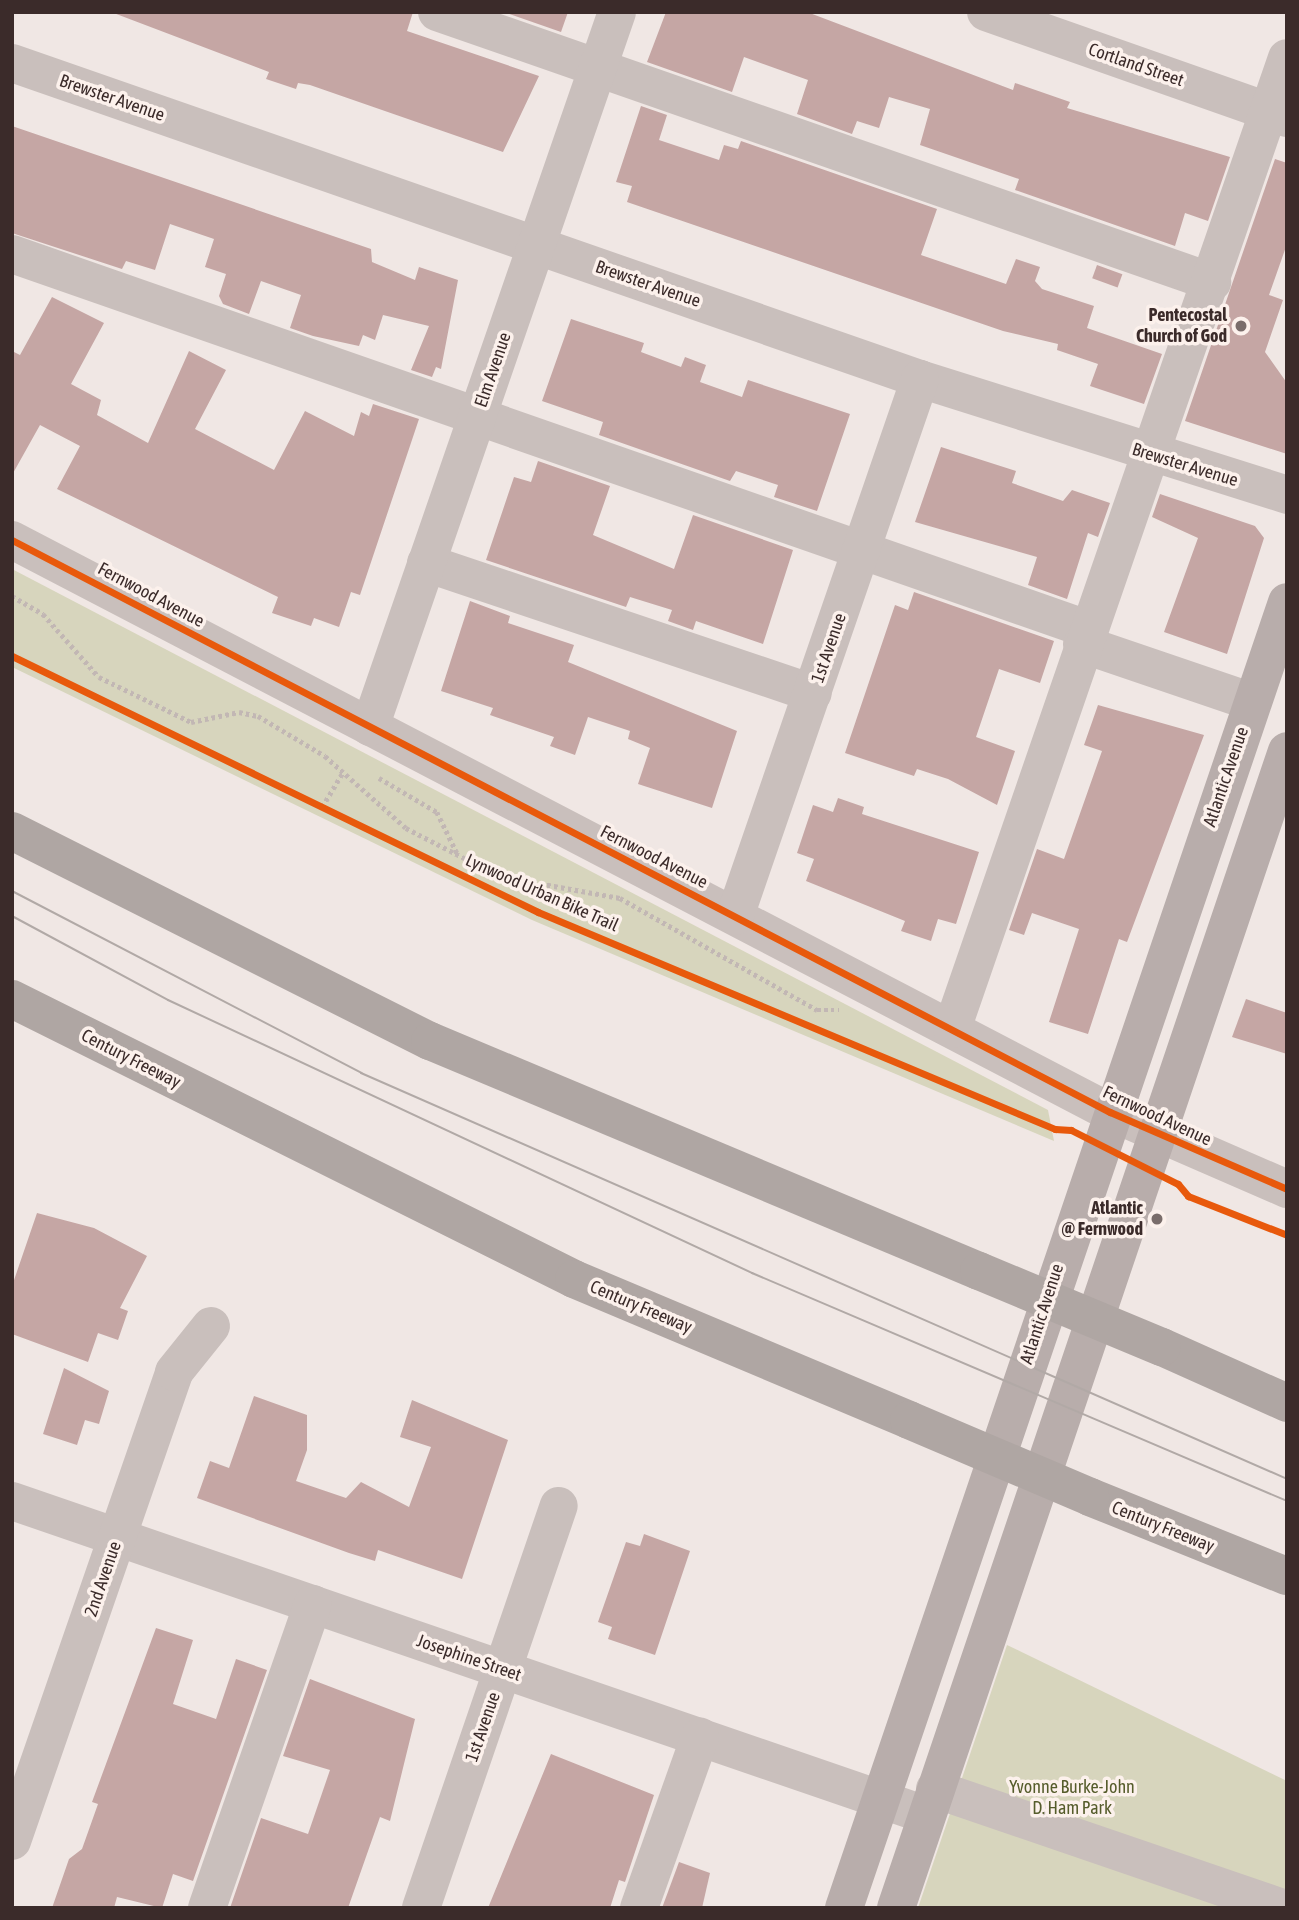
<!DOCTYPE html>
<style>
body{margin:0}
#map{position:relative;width:1299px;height:1920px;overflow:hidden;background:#f0e7e4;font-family:"Asap Condensed",sans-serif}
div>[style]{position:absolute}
.green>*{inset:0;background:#d7d5bd}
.building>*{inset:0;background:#c5a6a4;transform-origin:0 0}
.path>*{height:4.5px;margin-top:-2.25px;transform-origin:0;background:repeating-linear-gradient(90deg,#c2b7b4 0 3.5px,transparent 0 7px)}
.minor>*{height:38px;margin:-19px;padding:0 19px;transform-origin:19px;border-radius:19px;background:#c9bfbc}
.major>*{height:38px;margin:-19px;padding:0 19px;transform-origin:19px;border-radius:19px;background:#b8adab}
.highway>*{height:38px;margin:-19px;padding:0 19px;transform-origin:19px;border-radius:19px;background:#afa6a3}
.tram>*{height:2px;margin:-1px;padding:0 1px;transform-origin:1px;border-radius:1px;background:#b1a9a6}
.highway-bridge>*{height:38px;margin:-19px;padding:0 19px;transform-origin:19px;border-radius:19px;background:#afa6a3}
.cycleway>*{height:7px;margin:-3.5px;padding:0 3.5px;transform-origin:3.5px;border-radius:3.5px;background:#e8590c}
.dots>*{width:19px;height:19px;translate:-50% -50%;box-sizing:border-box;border:4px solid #fcf1ec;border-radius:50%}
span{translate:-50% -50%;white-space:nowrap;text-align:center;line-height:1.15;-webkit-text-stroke:7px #fcf1ec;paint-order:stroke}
.street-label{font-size:18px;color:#3b2b2a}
.poi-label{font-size:18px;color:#3b2b2a;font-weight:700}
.right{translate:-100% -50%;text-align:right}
.park-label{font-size:18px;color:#555c2b}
.frame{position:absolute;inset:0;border:14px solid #3b2b2a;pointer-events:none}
</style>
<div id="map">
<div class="green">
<i style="clip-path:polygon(12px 569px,1048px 1110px,1054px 1141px,532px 920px,12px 667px)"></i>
<i style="clip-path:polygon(1007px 1645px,1287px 1781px,1287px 1908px,918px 1908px)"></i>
</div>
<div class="building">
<i style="clip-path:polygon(111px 12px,413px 12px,407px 31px,539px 76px,503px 152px,310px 85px,298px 83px,296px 89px,266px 79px,269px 72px)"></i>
<i style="clip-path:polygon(504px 12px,568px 12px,561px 32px)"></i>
<i style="clip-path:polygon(666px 12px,807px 12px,1013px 90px,1015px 83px,1070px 102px,1067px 108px,1230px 157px,1208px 221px,1185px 213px,1175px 246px,1015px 190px,1019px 179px,920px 145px,930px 109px,889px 97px,879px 128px,857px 121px,852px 134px,797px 114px,808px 80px,744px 57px,732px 92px,647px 62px)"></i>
<i style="clip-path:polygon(641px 106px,667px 115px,659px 140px,719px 160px,724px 145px,738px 149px,741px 141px,937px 209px,921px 255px,1006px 284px,1016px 259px,1040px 267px,1035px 281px,1042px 289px,1094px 306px,1087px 328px,1162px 354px,1144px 404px,1090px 386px,1098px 364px,1057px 350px,1058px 344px,1003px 331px,627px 202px,632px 186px,616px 182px)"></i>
<i style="clip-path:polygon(12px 126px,371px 249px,372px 262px,415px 280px,419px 267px,458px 280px,441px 369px,436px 367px,432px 377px,411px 370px,429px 326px,383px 315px,375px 340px,363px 335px,359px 346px,313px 336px,290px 328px,301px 295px,261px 281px,249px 314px,223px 304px,219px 296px,226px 274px,205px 267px,214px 239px,170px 224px,155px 270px,126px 261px,122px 269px,12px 233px)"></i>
<i style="clip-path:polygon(1275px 159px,1287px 163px,1287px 244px,1269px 295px,1283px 300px,1265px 352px,1287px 383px,1287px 454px,1185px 421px)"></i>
<i style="left:1097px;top:265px;width:27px;height:14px;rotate:20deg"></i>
<i style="clip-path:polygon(52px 297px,104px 323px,71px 384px,101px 400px,97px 415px,148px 443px,189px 351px,226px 370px,195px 429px,274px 470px,305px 411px,354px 436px,361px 412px,369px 416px,373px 404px,419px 419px,360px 595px,351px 592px,339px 627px,314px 618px,311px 626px,272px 613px,278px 597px,57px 489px,80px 446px,40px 425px,12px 475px,12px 351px,20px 355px)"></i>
<i style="clip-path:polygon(571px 319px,644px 343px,641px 352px,681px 367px,685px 357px,706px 365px,700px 382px,742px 397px,748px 380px,850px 414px,817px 511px,774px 497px,778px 485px,736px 471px,730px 481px,599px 435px,603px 422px,542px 401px)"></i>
<i style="clip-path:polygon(941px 447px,1016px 471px,1012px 483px,1063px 501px,1072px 490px,1110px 503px,1098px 537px,1088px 533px,1067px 599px,1028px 585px,1037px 557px,915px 522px)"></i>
<i style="clip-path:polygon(538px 461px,610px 486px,593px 535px,674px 569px,693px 515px,793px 550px,763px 644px,696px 621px,693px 630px,668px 621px,672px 610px,630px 597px,626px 607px,486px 560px,514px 477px,531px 482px)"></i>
<i style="clip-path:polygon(1160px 494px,1255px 526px,1264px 538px,1227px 654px,1164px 632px,1198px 538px,1152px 517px)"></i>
<i style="clip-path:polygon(914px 592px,1054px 641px,1040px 683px,999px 669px,976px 737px,1015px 751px,997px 805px,948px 779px,917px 769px,914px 776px,845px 753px,895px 605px,908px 610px)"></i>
<i style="clip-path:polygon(470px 601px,510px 616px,508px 623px,574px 645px,568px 662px,737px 731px,712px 808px,638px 784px,650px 748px,628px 739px,630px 731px,588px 717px,575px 755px,550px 746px,554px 737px,490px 715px,493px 708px,441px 691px)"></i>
<i style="clip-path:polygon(1098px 705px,1204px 735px,1127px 942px,1119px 939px,1088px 1034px,1049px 1022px,1079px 929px,1032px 913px,1024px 935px,1009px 930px,1037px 849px,1064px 859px,1102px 751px,1084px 745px)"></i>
<i style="clip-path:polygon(838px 798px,864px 807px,862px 814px,979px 852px,956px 924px,938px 919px,931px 941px,901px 931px,905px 921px,806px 881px,814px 859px,797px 853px,813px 805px,833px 812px)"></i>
<i style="clip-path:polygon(1246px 999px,1287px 1013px,1287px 1054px,1232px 1037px)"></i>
<i style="clip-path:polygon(37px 1213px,94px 1228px,147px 1256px,120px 1308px,128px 1311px,118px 1340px,98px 1333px,88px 1362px,12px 1334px,12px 1286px)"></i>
<i style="clip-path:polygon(64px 1368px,109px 1391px,99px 1424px,85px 1420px,77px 1445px,43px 1434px)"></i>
<i style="clip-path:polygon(254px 1396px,307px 1415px,307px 1450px,296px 1481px,346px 1498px,361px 1482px,409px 1507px,431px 1447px,400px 1437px,412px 1400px,508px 1440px,462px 1579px,378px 1550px,375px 1561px,349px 1553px,197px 1498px,210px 1461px,229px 1468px)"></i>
<i style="clip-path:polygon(644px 1534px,690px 1551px,655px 1655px,608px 1639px,612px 1627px,598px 1622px,626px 1542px,640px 1546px)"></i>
<i style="clip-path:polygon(156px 1628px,193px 1640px,173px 1704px,216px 1719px,236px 1659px,267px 1670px,193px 1881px,173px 1874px,162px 1908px,117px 1897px,114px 1908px,52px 1908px,69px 1859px,82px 1849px,98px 1804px,92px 1802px)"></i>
<i style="clip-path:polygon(310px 1679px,415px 1719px,390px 1821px,380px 1817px,348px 1908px,230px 1908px,261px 1818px,308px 1834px,330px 1770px,283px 1756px)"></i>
<i style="clip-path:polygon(551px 1754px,654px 1795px,625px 1882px,619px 1880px,610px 1908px,488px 1908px)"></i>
<i style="clip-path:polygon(679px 1862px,710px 1873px,702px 1908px,662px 1908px)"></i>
</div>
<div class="path">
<i style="left:12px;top:596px;width:36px;rotate:30deg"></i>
<i style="left:43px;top:614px;width:84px;rotate:48.4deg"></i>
<i style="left:99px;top:677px;width:102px;rotate:26.1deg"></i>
<i style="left:191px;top:722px;width:49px;rotate:-11.8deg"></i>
<i style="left:239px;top:712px;width:19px;rotate:12deg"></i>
<i style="left:258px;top:716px;width:78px;rotate:30.8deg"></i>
<i style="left:325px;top:756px;width:108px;rotate:41.6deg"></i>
<i style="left:406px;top:828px;width:105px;rotate:27.3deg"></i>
<i style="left:499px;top:876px;width:123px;rotate:10.3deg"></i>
<i style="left:620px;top:898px;width:227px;rotate:29.6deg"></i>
<i style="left:817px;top:1010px;width:22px"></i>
<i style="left:379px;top:778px;width:67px;rotate:30.4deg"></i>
<i style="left:437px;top:812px;width:46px;rotate:64deg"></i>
<i style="left:322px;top:807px;width:41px;rotate:-59deg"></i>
</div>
<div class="minor">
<i style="left:437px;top:12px;width:821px;rotate:19.21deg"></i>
<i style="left:986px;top:12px;width:319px;rotate:19.4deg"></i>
<i style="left:12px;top:63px;width:961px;rotate:19.19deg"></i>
<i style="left:920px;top:379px;width:385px;rotate:17.5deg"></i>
<i style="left:12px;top:254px;width:1139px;rotate:19.23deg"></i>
<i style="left:12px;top:540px;width:1238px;rotate:27.52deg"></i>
<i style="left:1110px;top:1112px;width:193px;rotate:23.5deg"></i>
<i style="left:426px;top:563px;width:408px;rotate:18.6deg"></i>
<i style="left:1082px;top:644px;width:180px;rotate:18.8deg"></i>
<i style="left:370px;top:727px;width:756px;rotate:-70.94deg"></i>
<i style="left:735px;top:916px;width:568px;rotate:-70.99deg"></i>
<i style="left:952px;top:1029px;width:1027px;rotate:-70.97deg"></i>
<i style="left:12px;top:1501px;width:966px;rotate:18.96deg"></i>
<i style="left:935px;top:1789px;width:367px;rotate:18.9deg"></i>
<i style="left:12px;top:1841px;width:496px;rotate:-70.9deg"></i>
<i style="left:174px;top:1372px;width:59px;rotate:-51.2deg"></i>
<i style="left:207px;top:1908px;width:322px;rotate:-70.8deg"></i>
<i style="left:421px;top:1908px;width:425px;rotate:-71.1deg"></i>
<i style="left:639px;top:1908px;width:182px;rotate:-70.4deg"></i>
</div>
<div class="major">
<i style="left:844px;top:1908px;width:1379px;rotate:-71.26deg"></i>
<i style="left:896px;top:1908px;width:1221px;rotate:-71.33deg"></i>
</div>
<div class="highway">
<i style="left:12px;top:831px;width:468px;rotate:26.7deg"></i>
<i style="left:430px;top:1041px;width:595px;rotate:22.73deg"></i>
<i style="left:12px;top:999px;width:628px;rotate:26.48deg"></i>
<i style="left:574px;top:1279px;width:363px;rotate:22.8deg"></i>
<i style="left:1162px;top:1347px;width:137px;rotate:24.1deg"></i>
<i style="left:1090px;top:1497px;width:212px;rotate:21.9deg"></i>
</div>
<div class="tram">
<i style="left:12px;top:891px;width:394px;rotate:27.5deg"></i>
<i style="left:361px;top:1073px;width:1011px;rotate:23.67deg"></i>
<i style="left:12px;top:916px;width:177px;rotate:28.3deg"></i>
<i style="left:168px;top:1000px;width:645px;rotate:25.05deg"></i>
<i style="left:752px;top:1273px;width:582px;rotate:23.08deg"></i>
</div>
<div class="highway-bridge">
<i style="left:979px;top:1271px;width:198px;rotate:22.6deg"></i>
<i style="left:909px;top:1420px;width:197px;rotate:23deg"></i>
</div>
<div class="cycleway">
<i style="left:12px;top:540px;width:1238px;rotate:27.52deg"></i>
<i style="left:1110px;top:1112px;width:193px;rotate:23.5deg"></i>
<i style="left:12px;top:656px;width:585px;rotate:25.95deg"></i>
<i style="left:538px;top:912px;width:561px;rotate:22.77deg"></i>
<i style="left:1055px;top:1129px;width:16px;rotate:4deg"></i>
<i style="left:1071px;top:1130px;width:120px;rotate:26.8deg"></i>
<i style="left:1178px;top:1184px;width:16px;rotate:50deg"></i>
<i style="left:1188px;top:1196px;width:106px;rotate:21.5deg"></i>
</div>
<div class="dots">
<i style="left:1241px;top:326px;background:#7a6d6b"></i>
<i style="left:1157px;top:1219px;background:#7a6d6b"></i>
</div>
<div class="street-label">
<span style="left:1136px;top:65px;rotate:19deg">Cortland Street</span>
<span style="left:112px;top:98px;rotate:19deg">Brewster Avenue</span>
<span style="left:648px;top:284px;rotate:19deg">Brewster Avenue</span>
<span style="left:493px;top:370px;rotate:-71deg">Elm Avenue</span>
<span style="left:1185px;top:465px;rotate:17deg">Brewster Avenue</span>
<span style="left:151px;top:595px;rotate:28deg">Fernwood Avenue</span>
<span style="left:829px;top:648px;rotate:-71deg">1st Avenue</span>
<span style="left:1226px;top:777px;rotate:-71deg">Atlantic Avenue</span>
<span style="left:654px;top:857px;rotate:27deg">Fernwood Avenue</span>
<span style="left:542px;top:893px;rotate:24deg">Lynwood Urban Bike Trail</span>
<span style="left:131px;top:1059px;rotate:27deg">Century Freeway</span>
<span style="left:1157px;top:1116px;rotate:25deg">Fernwood Avenue</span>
<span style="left:641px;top:1307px;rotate:23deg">Century Freeway</span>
<span style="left:1042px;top:1314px;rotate:-72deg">Atlantic Avenue</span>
<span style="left:1163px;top:1527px;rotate:22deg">Century Freeway</span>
<span style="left:103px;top:1579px;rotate:-71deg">2nd Avenue</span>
<span style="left:469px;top:1658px;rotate:19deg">Josephine Street</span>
<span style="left:483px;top:1727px;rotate:-71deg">1st Avenue</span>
</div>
<div class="poi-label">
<span class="right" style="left:1227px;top:326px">Pentecostal<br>Church of God</span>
<span class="right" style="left:1143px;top:1219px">Atlantic<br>@ Fernwood</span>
</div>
<div class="park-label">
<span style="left:1072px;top:1798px">Yvonne Burke-John<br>D. Ham Park</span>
</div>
<div class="frame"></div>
</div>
